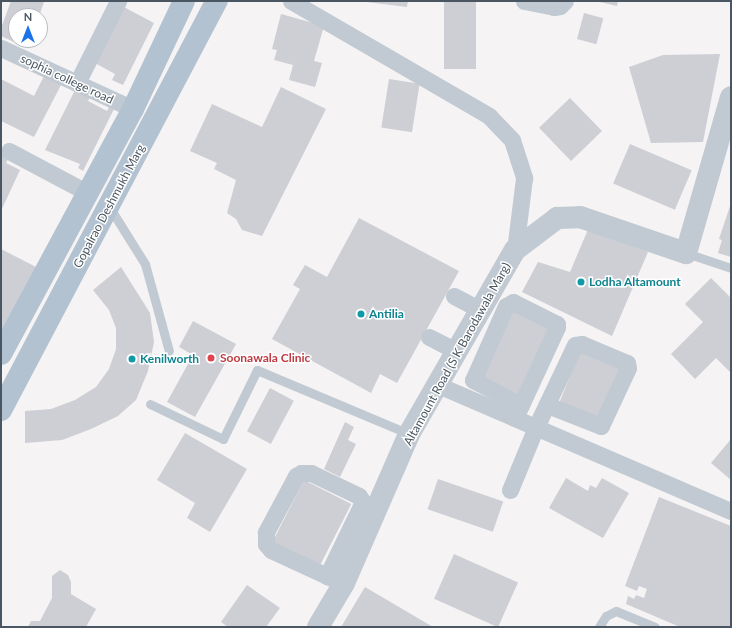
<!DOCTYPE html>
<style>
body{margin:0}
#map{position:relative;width:732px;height:628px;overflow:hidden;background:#f5f3f3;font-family:Lato,sans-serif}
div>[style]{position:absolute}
.building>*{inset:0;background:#cdcfd5;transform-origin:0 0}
.service>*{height:9px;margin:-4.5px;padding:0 4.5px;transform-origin:4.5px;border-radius:4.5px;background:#c1cad2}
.minor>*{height:17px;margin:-8.5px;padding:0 8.5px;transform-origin:8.5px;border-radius:8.5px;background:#c1cad2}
.tertiary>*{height:22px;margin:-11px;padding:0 11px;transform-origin:11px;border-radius:11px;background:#c1cad2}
.primary>*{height:22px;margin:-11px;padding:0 11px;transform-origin:11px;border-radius:11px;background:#b3c2d1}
.dots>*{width:11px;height:11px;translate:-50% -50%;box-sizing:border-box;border:2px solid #fff;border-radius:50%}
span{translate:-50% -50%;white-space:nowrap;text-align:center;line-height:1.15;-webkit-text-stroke:3px #fff;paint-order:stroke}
.street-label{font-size:12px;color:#4a5661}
.culture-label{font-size:12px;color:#0d838f;font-weight:700}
.left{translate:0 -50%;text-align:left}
.health-label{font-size:12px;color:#be3a42;font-weight:700}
.frame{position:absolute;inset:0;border:2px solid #4a5661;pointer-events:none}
.north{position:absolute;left:8px;top:8px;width:40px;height:40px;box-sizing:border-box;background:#fff;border:1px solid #b7bbc0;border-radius:50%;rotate:0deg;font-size:11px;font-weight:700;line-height:16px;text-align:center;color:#4a5661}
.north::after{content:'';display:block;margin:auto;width:14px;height:18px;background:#1a73e8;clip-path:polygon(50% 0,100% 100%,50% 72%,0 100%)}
</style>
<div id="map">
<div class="building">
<i style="clip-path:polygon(11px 1px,44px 2px,39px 16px,16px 16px,16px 40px,30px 40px,27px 48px,1px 36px,1px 28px)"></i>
<i style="clip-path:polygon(358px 1px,408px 1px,407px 7px)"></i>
<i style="left:444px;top:1px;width:32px;height:68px"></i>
<i style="clip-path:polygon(595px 1px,618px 1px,617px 6px)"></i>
<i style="clip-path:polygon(122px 6px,154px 23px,123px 85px,112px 80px,115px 74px,93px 62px)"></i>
<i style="left:584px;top:13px;width:20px;height:27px;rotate:15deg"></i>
<i style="clip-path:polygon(281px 14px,324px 26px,314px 61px,322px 63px,315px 87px,289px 80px,293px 65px,274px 60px,277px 50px,272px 49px)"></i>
<i style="clip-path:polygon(720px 54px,703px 142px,651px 143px,629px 67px,663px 55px)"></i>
<i style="clip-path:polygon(44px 76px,61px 85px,34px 137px,1px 121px,1px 79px,34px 96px)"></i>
<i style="left:389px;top:79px;width:31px;height:49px;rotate:9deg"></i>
<i style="clip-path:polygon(281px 87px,326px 109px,262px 236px,242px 230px,236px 219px,227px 213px,236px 180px,214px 169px,217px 163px,190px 151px,212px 104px,262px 127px)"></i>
<i style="clip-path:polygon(76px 88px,91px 96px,88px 101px,107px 111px,111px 103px,116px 105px,83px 171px,78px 168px,80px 164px,45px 150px)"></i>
<i style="left:570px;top:98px;width:46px;height:43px;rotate:46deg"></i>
<i style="left:630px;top:144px;width:67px;height:43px;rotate:23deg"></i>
<i style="clip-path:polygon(1px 151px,10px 155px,6px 163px,20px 170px,1px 211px)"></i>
<i style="clip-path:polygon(731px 203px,731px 257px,718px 253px,722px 240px,719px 239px)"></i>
<i style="clip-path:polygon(359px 218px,459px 271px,397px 383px,380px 374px,371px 393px,272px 339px,300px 289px,293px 285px,305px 265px,327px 277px)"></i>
<i style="clip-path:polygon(589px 227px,648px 252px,612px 336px,522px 292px,538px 262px,570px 272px)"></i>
<i style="clip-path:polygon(1px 249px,36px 267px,1px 336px)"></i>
<i style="clip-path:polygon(121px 267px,150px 313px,154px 342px,148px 371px,136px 400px,118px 416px,91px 429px,62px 440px,25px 443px,25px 411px,51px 409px,75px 400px,96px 387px,109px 369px,116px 349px,116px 328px,109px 310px,93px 290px)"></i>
<i style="clip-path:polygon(711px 278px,731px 298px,731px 373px,716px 358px,695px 379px,671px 354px,703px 322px,685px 304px)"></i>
<i style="left:513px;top:305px;width:45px;height:83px;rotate:25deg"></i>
<i style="clip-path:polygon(193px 321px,236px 344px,195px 417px,167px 402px,193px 355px,179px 347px)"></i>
<i style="left:581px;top:349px;width:45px;height:60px;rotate:22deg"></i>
<i style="left:270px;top:388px;width:27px;height:49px;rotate:28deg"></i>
<i style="clip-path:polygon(345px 422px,354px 427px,348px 440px,356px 444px,340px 477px,324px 469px)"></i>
<i style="clip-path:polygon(185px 433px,247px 469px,210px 532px,187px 518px,195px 503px,157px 480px)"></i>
<i style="clip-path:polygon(731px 439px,731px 480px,711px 463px)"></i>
<i style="clip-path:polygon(566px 478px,588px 491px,590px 485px,596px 488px,602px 478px,629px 493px,603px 538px,549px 508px)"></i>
<i style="left:438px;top:479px;width:69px;height:32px;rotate:19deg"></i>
<i style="left:304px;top:480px;width:53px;height:72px;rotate:27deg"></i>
<i style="clip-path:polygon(659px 497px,731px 526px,731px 627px,680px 627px,626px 604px,628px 596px,634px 599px,636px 595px,644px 598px,647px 589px,639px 586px,637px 591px,625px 586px)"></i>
<i style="left:454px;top:554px;width:70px;height:49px;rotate:24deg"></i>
<i style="clip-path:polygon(60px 570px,68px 575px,71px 582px,71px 594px,96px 609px,86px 627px,28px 627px,31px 621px,40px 621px,52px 598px,52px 576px)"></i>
<i style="clip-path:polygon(247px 585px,280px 608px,266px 627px,228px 627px,221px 622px)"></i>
<i style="clip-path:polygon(365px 587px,433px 627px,341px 627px)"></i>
</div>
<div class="service">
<i style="left:110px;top:208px;width:66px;rotate:58deg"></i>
<i style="left:145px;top:264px;width:90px;rotate:74.6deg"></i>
<i style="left:686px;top:253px;width:47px;rotate:18.4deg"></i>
<i style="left:150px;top:404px;width:81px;rotate:25.6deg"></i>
<i style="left:223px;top:439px;width:77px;rotate:-63.8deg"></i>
<i style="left:257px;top:370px;width:165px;rotate:22.8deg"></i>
<i style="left:599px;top:627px;width:13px;rotate:-58deg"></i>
<i style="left:606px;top:616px;width:11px;rotate:-27deg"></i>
<i style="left:616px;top:611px;width:42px;rotate:22.3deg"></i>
</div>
<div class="minor">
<i style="left:291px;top:1px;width:229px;rotate:30.1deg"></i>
<i style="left:489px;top:116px;width:33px;rotate:46deg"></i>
<i style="left:512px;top:140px;width:40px;rotate:72deg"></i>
<i style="left:524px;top:178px;width:73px;rotate:97.1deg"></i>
<i style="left:524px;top:1px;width:31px;rotate:11deg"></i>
<i style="left:554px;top:7px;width:6px;rotate:-9deg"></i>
<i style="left:560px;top:6px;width:7px;rotate:-45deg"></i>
<i style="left:1px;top:48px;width:145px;rotate:24.8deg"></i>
<i style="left:77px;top:83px;width:92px;rotate:-63.4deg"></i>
<i style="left:9px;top:151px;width:89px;rotate:28deg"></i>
<i style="left:454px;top:296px;width:30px;rotate:28deg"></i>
<i style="left:429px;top:337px;width:30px;rotate:27deg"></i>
<i style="left:438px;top:385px;width:319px;rotate:23.3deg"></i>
<i style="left:515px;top:418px;width:100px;rotate:-65.2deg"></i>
<i style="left:557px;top:327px;width:3px;rotate:-90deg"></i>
<i style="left:557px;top:324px;width:49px;rotate:-153.4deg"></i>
<i style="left:513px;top:302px;width:8px;rotate:150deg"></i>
<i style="left:506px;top:306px;width:81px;rotate:114deg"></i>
<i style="left:473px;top:380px;width:54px;rotate:27.5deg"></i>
<i style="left:510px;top:490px;width:68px;rotate:-67.6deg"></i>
<i style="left:536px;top:427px;width:86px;rotate:-64.6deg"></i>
<i style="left:573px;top:349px;width:4px;rotate:-63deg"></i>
<i style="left:575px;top:345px;width:7px;rotate:-8deg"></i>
<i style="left:582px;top:344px;width:49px;rotate:22.9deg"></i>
<i style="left:627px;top:363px;width:5px;rotate:79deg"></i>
<i style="left:628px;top:368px;width:64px;rotate:115deg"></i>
<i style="left:601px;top:426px;width:58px;rotate:-158.7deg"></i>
<i style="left:327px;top:576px;width:82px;rotate:-64.1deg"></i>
<i style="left:363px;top:502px;width:7px;rotate:-124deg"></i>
<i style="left:359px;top:496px;width:53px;rotate:-154.4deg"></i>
<i style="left:311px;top:473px;width:10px;rotate:180deg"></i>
<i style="left:301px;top:473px;width:6px;rotate:149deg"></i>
<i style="left:296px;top:476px;width:64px;rotate:118.2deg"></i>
<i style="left:266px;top:532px;width:12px;rotate:90deg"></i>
<i style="left:266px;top:544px;width:8px;rotate:50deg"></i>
<i style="left:271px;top:550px;width:62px;rotate:24.9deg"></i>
<i style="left:327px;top:576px;width:18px;rotate:22deg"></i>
</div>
<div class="tertiary">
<i style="left:318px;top:627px;width:51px;rotate:-59.4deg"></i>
<i style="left:344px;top:583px;width:163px;rotate:-66.4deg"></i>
<i style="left:409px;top:434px;width:212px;rotate:-60.1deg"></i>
<i style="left:515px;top:250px;width:53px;rotate:-37.3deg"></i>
<i style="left:557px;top:218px;width:23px;rotate:-2deg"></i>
<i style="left:580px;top:217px;width:112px;rotate:18.8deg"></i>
<i style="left:686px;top:253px;width:162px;rotate:-73.9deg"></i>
</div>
<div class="primary">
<i style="left:1px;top:354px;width:278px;rotate:-61.7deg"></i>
<i style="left:133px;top:109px;width:119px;rotate:-64.7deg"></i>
<i style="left:1px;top:410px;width:463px;rotate:-62.2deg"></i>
</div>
<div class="dots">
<i style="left:581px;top:282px;background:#0f9aa8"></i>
<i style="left:361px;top:314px;background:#0f9aa8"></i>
<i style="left:211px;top:358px;background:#e0444e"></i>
<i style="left:132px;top:359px;background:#0f9aa8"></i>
</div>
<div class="street-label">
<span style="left:67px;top:79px;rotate:25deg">sophia college road</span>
<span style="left:109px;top:206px;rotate:-62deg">Gopalrao Deshmukh Marg</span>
<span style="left:457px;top:354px;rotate:-61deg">Altamount Road (S K Barodawala Marg)</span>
</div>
<div class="culture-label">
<span class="left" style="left:589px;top:282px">Lodha Altamount</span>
<span class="left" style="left:369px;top:314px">Antilia</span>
<span class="left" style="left:140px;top:359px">Kenilworth</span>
</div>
<div class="health-label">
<span class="left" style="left:220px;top:358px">Soonawala Clinic</span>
</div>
<div class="frame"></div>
<div class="north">N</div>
</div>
